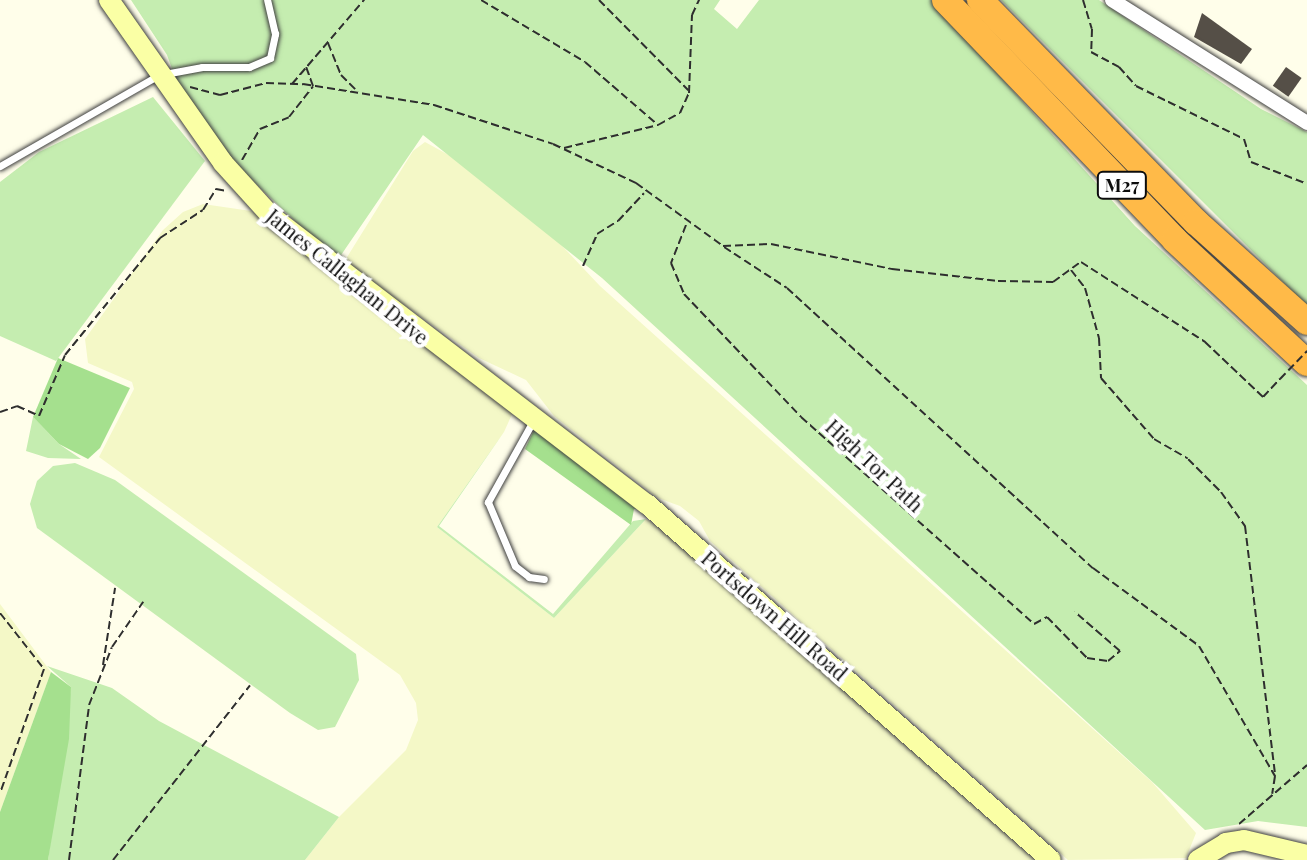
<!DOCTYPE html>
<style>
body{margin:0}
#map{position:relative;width:1307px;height:860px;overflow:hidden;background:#fffeea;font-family:"Playfair Display",serif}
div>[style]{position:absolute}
.farmland>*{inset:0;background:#f4f8c7}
.green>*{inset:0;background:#c5edb0}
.forest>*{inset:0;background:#a5e08e}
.building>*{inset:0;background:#554f47;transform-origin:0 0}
.path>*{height:2px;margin-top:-1px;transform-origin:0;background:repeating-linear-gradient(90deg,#2e2e2e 0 8px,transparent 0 12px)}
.roads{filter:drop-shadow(0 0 2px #3f3f3f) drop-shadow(0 0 2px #3f3f3f)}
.lane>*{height:7px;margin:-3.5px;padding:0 3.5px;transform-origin:3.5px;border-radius:3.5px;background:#fff}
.street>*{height:14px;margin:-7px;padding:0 7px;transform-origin:7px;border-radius:7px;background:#fff}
.secondary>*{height:20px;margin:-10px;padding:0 10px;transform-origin:10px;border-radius:10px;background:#faffa5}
.highway>*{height:26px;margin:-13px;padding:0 13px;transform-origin:13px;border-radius:13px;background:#ffba48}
.path-bridge>*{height:2px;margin-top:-1px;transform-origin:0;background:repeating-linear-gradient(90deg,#2e2e2e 0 8px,transparent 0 12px)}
span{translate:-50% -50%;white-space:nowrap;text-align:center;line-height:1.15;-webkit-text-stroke:8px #fff;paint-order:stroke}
.shield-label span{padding:2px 6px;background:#fff;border:2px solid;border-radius:6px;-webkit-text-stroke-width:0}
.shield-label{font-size:18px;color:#0c0c0c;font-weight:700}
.street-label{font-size:20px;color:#0c0c0c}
</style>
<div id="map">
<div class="farmland">
<i style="clip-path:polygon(425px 142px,476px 170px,532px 214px,600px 286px,1152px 782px,1196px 833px,1186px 858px,1068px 860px,710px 541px,699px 521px,680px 506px,658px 498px,554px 416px,526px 380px,479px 358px,344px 262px,413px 151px)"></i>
<i style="clip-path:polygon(203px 204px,251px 211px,287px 234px,513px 412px,504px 432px,437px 527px,554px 618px,646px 519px,674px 535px,1039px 860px,305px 860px,339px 817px,406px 750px,418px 720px,416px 703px,400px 675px,99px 457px,134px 389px,132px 382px,88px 363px,85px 339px,163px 230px,183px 212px)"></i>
<i style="clip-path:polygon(0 604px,51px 672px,0 812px)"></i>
</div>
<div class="green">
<i style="clip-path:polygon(131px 0,720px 0,714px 9px,737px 29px,759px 0,931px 0,1135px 226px,1307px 385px,1307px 827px,1258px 821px,1205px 830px,602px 278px,423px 135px,337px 261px,234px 163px,178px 85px,167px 55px)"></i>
<i style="clip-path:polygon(1001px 0,1099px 0,1261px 109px,1307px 132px,1307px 306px)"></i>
<i style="clip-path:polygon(153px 97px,205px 161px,56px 361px,0 336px,0 182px,39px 152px)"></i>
<i style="clip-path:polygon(33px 417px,59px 444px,81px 459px,48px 458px,26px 451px)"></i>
<i style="clip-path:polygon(504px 432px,439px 526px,553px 614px,633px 521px,646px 519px,554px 618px,437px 527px)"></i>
<i style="clip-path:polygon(75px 463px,115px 480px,356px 654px,359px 680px,335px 727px,318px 730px,290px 713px,37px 528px,30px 504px,37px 481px,53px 466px)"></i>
<i style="clip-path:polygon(47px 666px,112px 688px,159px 721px,339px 817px,305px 860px,48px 860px,71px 687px)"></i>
</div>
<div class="forest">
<i style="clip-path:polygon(58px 358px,130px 388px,100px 448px,88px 459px,59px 444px,33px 417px)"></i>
<i style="clip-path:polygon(535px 428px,639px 509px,634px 509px,631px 525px,525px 449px)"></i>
<i style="clip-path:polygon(51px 672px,71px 687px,69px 739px,48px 860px,0 860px,0 812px)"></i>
</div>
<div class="building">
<i style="clip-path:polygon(1202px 13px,1252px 49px,1241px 64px,1194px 37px)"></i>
<i style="left:1286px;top:67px;width:19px;height:23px;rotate:35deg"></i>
</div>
<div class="path">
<i style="left:481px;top:0;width:121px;rotate:30.8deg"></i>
<i style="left:585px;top:62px;width:96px;rotate:40.8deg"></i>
<i style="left:599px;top:0;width:127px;rotate:45.3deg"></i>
<i style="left:1083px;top:0;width:30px;rotate:73deg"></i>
<i style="left:1092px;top:29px;width:23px;rotate:92deg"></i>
<i style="left:1091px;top:52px;width:32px;rotate:28deg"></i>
<i style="left:1119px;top:67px;width:25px;rotate:48deg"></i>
<i style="left:1136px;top:86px;width:120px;rotate:26.1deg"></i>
<i style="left:1244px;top:139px;width:24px;rotate:73deg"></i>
<i style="left:1251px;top:162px;width:60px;rotate:21.4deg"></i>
<i style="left:328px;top:43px;width:35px;rotate:68deg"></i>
<i style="left:341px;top:75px;width:20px;rotate:45deg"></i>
<i style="left:292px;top:84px;width:111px;rotate:-49.4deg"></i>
<i style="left:190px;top:87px;width:31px;rotate:15deg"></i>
<i style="left:220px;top:95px;width:48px;rotate:-14.6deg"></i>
<i style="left:266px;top:83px;width:37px;rotate:2deg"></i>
<i style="left:303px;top:84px;width:133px;rotate:9.1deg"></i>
<i style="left:434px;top:105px;width:125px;rotate:18.1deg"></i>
<i style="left:553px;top:144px;width:92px;rotate:25.2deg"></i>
<i style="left:636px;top:183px;width:107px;rotate:35.9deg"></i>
<i style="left:723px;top:246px;width:48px;rotate:-2.4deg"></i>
<i style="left:771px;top:244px;width:124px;rotate:11.7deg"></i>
<i style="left:892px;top:269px;width:107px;rotate:6.5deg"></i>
<i style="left:998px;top:281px;width:55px;rotate:1deg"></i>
<i style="left:1053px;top:282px;width:34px;rotate:-36deg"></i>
<i style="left:1081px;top:262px;width:148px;rotate:32.8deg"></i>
<i style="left:1205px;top:342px;width:80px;rotate:43.5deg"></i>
<i style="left:1263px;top:397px;width:25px;rotate:-47deg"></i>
<i style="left:564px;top:148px;width:97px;rotate:-13.7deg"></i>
<i style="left:658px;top:125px;width:25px;rotate:-29deg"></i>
<i style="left:680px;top:113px;width:22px;rotate:-66deg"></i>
<i style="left:689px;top:93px;width:78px;rotate:-87.8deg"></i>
<i style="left:692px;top:15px;width:17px;rotate:-65deg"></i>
<i style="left:242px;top:160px;width:36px;rotate:-60deg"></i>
<i style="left:260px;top:129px;width:31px;rotate:-22deg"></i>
<i style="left:289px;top:117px;width:39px;rotate:-52deg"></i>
<i style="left:313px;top:86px;width:20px;rotate:-110deg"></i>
<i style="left:686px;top:225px;width:41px;rotate:111.5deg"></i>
<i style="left:671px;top:263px;width:34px;rotate:67deg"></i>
<i style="left:684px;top:294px;width:170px;rotate:46.4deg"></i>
<i style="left:801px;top:417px;width:312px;rotate:41.6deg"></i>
<i style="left:1034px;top:624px;width:15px;rotate:-28deg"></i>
<i style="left:1047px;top:617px;width:57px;rotate:45.7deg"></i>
<i style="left:1087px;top:658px;width:21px;rotate:8deg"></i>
<i style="left:1108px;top:661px;width:16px;rotate:-40deg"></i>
<i style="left:1120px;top:651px;width:60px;rotate:-139.1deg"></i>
<i style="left:724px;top:247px;width:75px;rotate:33.1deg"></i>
<i style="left:787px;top:288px;width:415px;rotate:42.5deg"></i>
<i style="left:1093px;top:568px;width:132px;rotate:36.3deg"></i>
<i style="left:1199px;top:646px;width:151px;rotate:59.7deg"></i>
<i style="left:1275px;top:776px;width:18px;rotate:99deg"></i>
<i style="left:583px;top:266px;width:35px;rotate:-66deg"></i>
<i style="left:597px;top:234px;width:25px;rotate:-32deg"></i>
<i style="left:618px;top:221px;width:38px;rotate:-47deg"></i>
<i style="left:1071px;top:270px;width:23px;rotate:52deg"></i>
<i style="left:1085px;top:288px;width:52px;rotate:74.4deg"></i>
<i style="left:1099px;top:338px;width:40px;rotate:87.1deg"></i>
<i style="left:1101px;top:378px;width:81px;rotate:49deg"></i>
<i style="left:1154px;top:439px;width:39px;rotate:30deg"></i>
<i style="left:1188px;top:459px;width:47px;rotate:45deg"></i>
<i style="left:1221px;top:492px;width:42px;rotate:54.8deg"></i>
<i style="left:1245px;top:526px;width:250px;rotate:83.1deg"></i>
<i style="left:0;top:412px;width:18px;rotate:-19deg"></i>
<i style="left:17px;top:406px;width:24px;rotate:24deg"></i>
<i style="left:39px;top:416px;width:66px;rotate:-66.9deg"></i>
<i style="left:65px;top:355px;width:151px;rotate:-50.9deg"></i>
<i style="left:160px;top:238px;width:51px;rotate:-33.1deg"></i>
<i style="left:203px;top:210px;width:25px;rotate:-58deg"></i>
<i style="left:216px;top:189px;width:11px;rotate:10deg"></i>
<i style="left:0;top:613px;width:71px;rotate:51.8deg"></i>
<i style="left:44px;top:669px;width:132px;rotate:109.5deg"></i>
<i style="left:103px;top:665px;width:78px;rotate:-81.1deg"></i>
<i style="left:1239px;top:824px;width:90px;rotate:-40.9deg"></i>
<i style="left:69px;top:860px;width:156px;rotate:-82.6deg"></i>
<i style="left:89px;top:705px;width:62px;rotate:-68.4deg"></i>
<i style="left:112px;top:647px;width:55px;rotate:-55.4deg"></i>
<i style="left:113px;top:860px;width:222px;rotate:-51.9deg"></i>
</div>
<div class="roads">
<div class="lane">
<i style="left:0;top:166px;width:183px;rotate:-29.8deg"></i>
<i style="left:159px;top:75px;width:44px;rotate:-10.5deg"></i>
<i style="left:202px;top:67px;width:47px"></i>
<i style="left:249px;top:67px;width:23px;rotate:-23deg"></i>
<i style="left:270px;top:58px;width:25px;rotate:-78deg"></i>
<i style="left:275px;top:34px;width:35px;rotate:-103deg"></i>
<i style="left:533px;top:421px;width:93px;rotate:119.1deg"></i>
<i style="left:488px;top:502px;width:69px;rotate:67.1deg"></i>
<i style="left:515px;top:566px;width:18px;rotate:38deg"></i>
<i style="left:529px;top:577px;width:15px;rotate:8deg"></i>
</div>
<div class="street">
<i style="left:1112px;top:0;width:231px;rotate:32.2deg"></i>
</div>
<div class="secondary">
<i style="left:109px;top:0;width:199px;rotate:55deg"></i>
<i style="left:223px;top:163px;width:72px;rotate:47.8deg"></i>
<i style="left:271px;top:216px;width:474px;rotate:37.5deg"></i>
<i style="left:647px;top:504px;width:538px;rotate:41.39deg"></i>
<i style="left:1198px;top:860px;width:33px;rotate:-31deg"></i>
<i style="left:1226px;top:843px;width:18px;rotate:-9deg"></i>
<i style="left:1244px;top:840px;width:65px;rotate:13.4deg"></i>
</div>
<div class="highway">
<i style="left:945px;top:0;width:332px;rotate:46.2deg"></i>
<i style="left:1175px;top:240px;width:180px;rotate:43deg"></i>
<i style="left:980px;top:0;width:310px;rotate:45.8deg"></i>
<i style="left:1196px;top:222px;width:149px;rotate:42deg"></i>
</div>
</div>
<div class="path-bridge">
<i style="left:1280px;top:379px;width:39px;rotate:-46deg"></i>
</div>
<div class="shield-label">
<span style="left:1122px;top:185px">M27</span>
</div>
<div class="street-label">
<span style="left:348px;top:276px;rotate:39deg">James Callaghan Drive</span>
<span style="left:875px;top:465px;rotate:43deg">High Tor Path</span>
<span style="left:775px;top:615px;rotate:41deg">Portsdown Hill Road</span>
</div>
</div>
